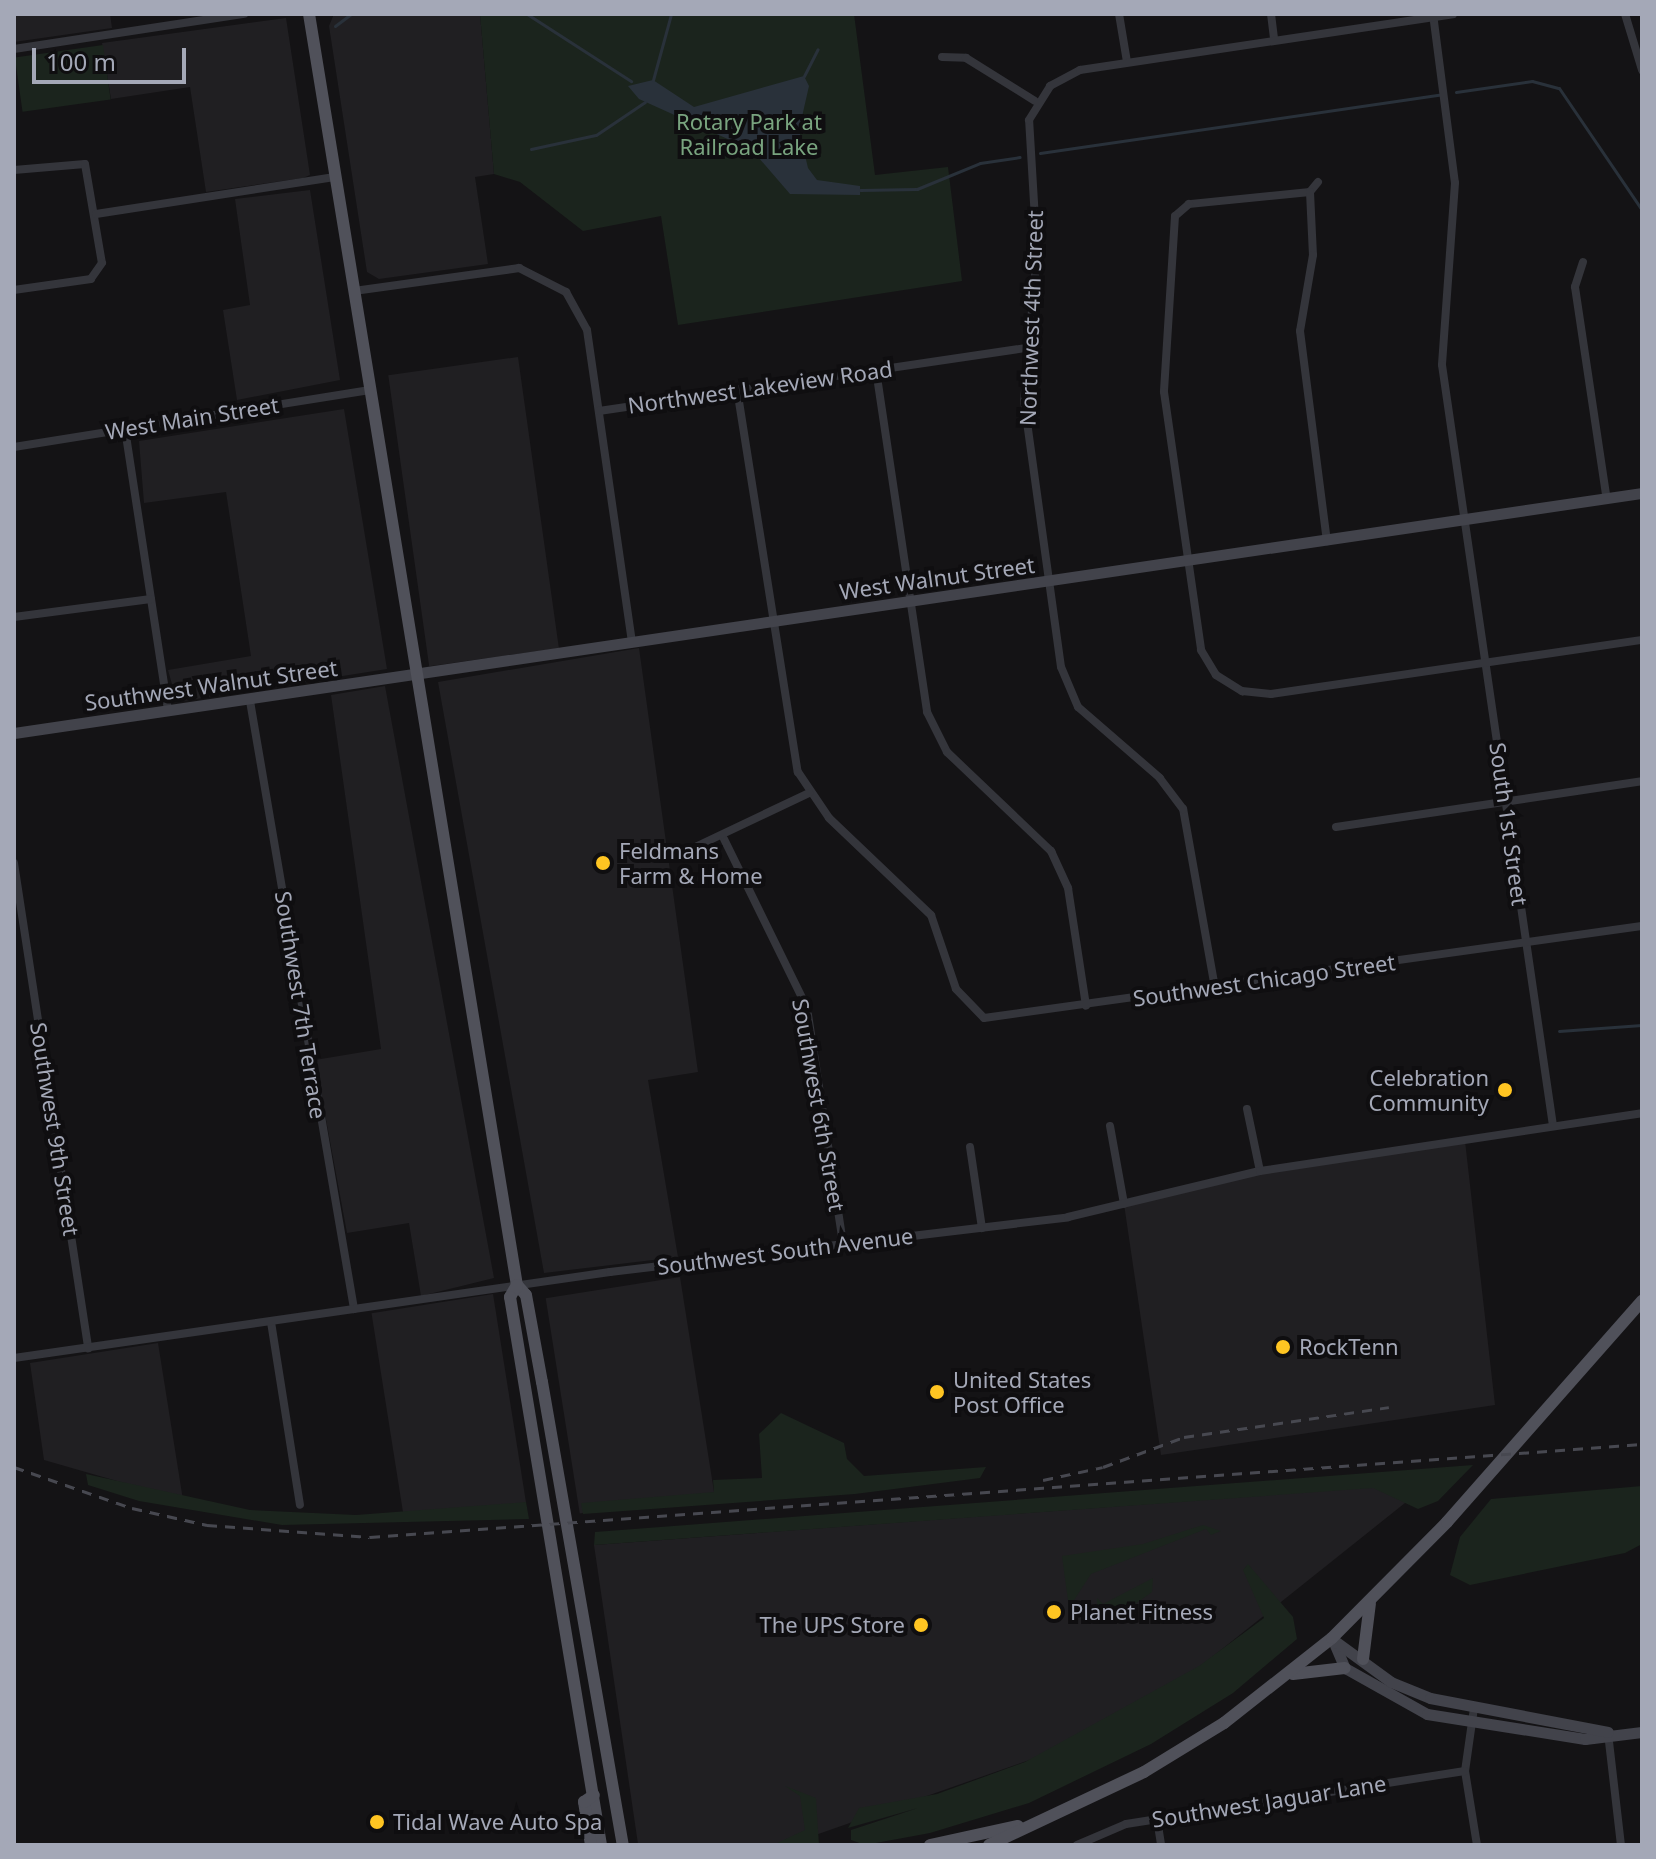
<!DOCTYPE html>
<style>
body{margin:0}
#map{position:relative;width:1656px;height:1859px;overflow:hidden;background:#141315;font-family:"Noto Sans",sans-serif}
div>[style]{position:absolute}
.built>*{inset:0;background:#201f22;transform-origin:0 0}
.green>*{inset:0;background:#1b241d;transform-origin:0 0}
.water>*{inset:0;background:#29313a}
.stream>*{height:3px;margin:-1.5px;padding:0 1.5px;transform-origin:1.5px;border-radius:1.5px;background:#29313a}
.street>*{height:8px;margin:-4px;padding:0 4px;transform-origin:4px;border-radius:4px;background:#34353b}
.secondary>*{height:11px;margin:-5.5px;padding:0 5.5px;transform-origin:5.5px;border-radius:5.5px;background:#42434b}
.primary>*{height:12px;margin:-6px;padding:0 6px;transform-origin:6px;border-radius:6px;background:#50515a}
.rail>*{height:3px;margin-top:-1.5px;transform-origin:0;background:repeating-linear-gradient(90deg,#474850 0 10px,transparent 0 18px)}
.dots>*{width:22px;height:22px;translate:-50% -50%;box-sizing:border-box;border:4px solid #0f0e10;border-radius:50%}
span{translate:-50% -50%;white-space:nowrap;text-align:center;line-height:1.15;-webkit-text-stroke:8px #0f0e10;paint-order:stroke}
.park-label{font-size:22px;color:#79a47f}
.street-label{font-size:22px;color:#a4a8b7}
.poi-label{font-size:22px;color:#a4a8b7}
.left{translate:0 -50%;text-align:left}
.right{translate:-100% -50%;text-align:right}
.frame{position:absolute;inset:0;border:16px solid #a4a8b7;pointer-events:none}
.scale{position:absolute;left:32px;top:48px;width:154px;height:36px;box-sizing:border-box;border:4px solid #a4a8b7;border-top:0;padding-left:10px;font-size:24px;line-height:28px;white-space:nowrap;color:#a4a8b7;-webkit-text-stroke:6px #0f0e10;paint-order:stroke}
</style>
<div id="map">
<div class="built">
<i style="clip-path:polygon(14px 14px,110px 14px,112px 28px,14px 42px)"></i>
<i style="clip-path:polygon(334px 14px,480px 14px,494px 174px,475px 177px,488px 264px,379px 279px,367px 272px,329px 26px)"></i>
<i style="clip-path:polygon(286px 18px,310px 175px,303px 178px,206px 192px,190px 87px,111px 99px,102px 43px)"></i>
<i style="clip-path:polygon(310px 190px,340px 380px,237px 400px,223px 310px,250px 305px,235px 199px)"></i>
<i style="left:518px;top:357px;width:294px;height:131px;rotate:82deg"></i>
<i style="clip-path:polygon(344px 409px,387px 669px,177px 702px,168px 670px,251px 656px,226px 492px,144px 503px,139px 441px)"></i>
<i style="clip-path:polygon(639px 648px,698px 1072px,648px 1080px,678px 1257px,544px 1273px,438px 682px)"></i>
<i style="clip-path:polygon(385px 686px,494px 1278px,421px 1296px,409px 1223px,347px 1233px,315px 1060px,381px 1049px,331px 695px)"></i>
<i style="clip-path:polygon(1465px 1141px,1495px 1405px,1161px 1455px,1124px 1204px,1260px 1171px)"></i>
<i style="left:680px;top:1277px;width:218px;height:136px;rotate:81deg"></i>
<i style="left:493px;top:1294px;width:211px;height:123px;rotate:81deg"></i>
<i style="clip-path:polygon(158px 1343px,183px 1500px,44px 1460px,30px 1363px)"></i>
<i style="clip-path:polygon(1430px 1483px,1192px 1673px,1038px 1757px,787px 1845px,638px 1844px,594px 1545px)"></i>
</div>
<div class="green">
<i style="clip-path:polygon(480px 14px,854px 14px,875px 175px,948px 167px,962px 281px,678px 325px,661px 216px,583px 231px,520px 182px,494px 174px)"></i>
<i style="left:103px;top:45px;width:55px;height:89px;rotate:82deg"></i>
<i style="clip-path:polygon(781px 1413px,844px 1443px,847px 1459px,864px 1476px,986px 1467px,980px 1478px,855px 1494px,583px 1514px,581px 1503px,714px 1492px,713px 1480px,762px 1478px,759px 1434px)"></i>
<i style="clip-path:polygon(1473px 1465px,1438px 1501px,1418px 1509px,1373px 1488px,594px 1545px,595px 1532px)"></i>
<i style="clip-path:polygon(86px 1474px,250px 1510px,356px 1515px,526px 1502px,529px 1519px,282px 1525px,139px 1501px,88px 1485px)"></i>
<i style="clip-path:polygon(1642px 1486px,1642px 1544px,1625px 1553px,1470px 1585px,1450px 1575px,1460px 1537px,1491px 1499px)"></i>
<i style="clip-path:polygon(1203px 1525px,1221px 1531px,1211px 1535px,1206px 1529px,1091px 1574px,1069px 1608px,1062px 1556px,1143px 1544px)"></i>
<i style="clip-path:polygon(1248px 1564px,1293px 1617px,1297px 1639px,1233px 1693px,1151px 1744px,1029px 1803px,930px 1833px,865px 1845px,851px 1840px,851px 1830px,918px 1808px,848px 1828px,859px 1808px,937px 1794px,1025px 1762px,1199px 1666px,1264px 1618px,1243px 1570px)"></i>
<i style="clip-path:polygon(1153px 1578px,1152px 1592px,1117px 1617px,1097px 1610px,1097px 1598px,1103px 1604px)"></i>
<i style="clip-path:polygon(785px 1786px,816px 1798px,819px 1845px,773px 1845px,805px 1830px,800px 1796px)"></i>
</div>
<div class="water">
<i style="clip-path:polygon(804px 76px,809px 86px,799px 130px,808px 168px,817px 180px,860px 186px,860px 195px,790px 194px,752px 150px,639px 99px,628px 86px,653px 80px,694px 107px)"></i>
</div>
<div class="stream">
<i style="left:527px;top:14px;width:124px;rotate:32.8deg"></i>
<i style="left:335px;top:26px;width:20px;rotate:-37deg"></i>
<i style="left:804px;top:76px;width:30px;rotate:-63deg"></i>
<i style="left:653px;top:80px;width:68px;rotate:-74.7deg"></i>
<i style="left:1456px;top:92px;width:77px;rotate:-8.2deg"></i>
<i style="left:1532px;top:81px;width:28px;rotate:15deg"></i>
<i style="left:1559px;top:88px;width:148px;rotate:55.8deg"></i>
<i style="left:531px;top:149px;width:66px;rotate:-12.2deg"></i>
<i style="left:596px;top:135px;width:59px;rotate:-34deg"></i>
<i style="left:1040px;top:153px;width:403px;rotate:-8.3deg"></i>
<i style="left:860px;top:190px;width:57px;rotate:-1deg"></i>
<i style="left:917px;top:189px;width:68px;rotate:-22.4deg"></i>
<i style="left:980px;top:163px;width:40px;rotate:-8.5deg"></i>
<i style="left:1559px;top:1031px;width:83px;rotate:-4.1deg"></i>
</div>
<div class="street">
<i style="left:1119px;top:14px;width:49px;rotate:80.5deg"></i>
<i style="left:1271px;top:14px;width:25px;rotate:83deg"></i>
<i style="left:1433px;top:14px;width:170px;rotate:82.6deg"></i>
<i style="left:1455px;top:183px;width:182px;rotate:94.1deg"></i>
<i style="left:1442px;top:365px;width:769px;rotate:81.7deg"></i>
<i style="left:1625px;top:14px;width:59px;rotate:73.1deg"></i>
<i style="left:14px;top:49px;width:233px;rotate:-8.7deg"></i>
<i style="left:942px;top:57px;width:24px;rotate:2deg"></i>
<i style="left:966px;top:58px;width:81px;rotate:31.9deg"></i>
<i style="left:14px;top:170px;width:71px;rotate:-4.8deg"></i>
<i style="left:85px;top:164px;width:100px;rotate:80.3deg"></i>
<i style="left:102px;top:263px;width:19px;rotate:125deg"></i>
<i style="left:91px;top:279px;width:78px;rotate:171.9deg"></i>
<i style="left:1318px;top:182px;width:13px;rotate:129deg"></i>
<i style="left:1310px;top:192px;width:122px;rotate:174.3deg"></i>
<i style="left:1189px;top:204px;width:18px;rotate:139deg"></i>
<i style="left:1175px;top:216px;width:176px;rotate:93.6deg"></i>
<i style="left:1164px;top:392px;width:261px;rotate:81.8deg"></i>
<i style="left:1201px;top:650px;width:29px;rotate:59deg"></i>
<i style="left:1216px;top:675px;width:31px;rotate:32deg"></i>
<i style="left:1242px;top:691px;width:29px;rotate:6deg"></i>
<i style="left:1271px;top:694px;width:375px;rotate:-8.3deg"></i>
<i style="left:1310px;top:192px;width:63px;rotate:87.3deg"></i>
<i style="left:1313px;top:255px;width:77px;rotate:99.7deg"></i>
<i style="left:1300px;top:331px;width:212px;rotate:82.7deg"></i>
<i style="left:96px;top:214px;width:243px;rotate:-8.8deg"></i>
<i style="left:1583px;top:262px;width:26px;rotate:108deg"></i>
<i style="left:1575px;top:287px;width:215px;rotate:81.5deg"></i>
<i style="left:354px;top:291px;width:167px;rotate:-7.9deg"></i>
<i style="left:519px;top:268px;width:53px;rotate:27.1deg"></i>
<i style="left:566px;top:292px;width:43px;rotate:61.1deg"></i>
<i style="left:587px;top:330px;width:316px;rotate:81.8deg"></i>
<i style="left:876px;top:370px;width:346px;rotate:81.5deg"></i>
<i style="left:927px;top:712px;width:45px;rotate:63.4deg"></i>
<i style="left:947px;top:752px;width:144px;rotate:43.6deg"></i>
<i style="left:1051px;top:851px;width:41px;rotate:65.3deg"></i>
<i style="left:1068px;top:888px;width:119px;rotate:81.3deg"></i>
<i style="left:737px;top:389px;width:388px;rotate:81deg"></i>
<i style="left:798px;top:772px;width:55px;rotate:56deg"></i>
<i style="left:829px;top:818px;width:141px;rotate:43.6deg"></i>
<i style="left:931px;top:915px;width:78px;rotate:71.3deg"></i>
<i style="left:956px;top:989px;width:40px;rotate:46deg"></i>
<i style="left:984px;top:1018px;width:664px;rotate:-7.96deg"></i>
<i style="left:599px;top:411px;width:432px;rotate:-8.4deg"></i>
<i style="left:125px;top:429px;width:285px;rotate:81.3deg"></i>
<i style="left:14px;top:447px;width:362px;rotate:-9.1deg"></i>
<i style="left:14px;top:617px;width:138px;rotate:-7.5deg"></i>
<i style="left:250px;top:701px;width:617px;rotate:80.29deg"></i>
<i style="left:1336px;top:827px;width:309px;rotate:-8.5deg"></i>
<i style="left:724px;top:839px;width:188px;rotate:63.8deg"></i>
<i style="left:807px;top:1008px;width:239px;rotate:81.3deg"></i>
<i style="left:672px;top:858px;width:152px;rotate:-25.4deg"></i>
<i style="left:14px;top:863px;width:491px;rotate:81.3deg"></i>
<i style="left:1215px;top:988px;width:182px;rotate:-100.1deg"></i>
<i style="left:1183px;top:809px;width:39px;rotate:-127deg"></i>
<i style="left:1160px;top:778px;width:108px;rotate:-139.1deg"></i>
<i style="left:1078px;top:707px;width:43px;rotate:-113deg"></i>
<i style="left:1061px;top:667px;width:268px;rotate:-97.9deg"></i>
<i style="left:1024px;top:402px;width:150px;rotate:-85deg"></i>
<i style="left:1037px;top:253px;width:133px;rotate:-93.4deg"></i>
<i style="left:1029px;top:120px;width:40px;rotate:-58deg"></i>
<i style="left:1050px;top:86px;width:34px;rotate:-28deg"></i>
<i style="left:1080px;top:70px;width:377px;rotate:-8.5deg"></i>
<i style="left:1247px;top:1109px;width:63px;rotate:78.2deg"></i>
<i style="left:1110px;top:1126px;width:79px;rotate:79.8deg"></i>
<i style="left:970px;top:1147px;width:82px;rotate:81.6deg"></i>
<i style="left:271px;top:1322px;width:185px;rotate:81deg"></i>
<i style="left:14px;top:1358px;width:602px;rotate:-8.21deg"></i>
<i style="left:610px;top:1272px;width:461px;rotate:-6.8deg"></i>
<i style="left:1068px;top:1217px;width:197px;rotate:-13.5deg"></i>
<i style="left:1260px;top:1171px;width:386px;rotate:-8.6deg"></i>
<i style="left:1474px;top:1708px;width:64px;rotate:98.1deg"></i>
<i style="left:1465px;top:1771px;width:75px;rotate:80.8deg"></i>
<i style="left:1608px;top:1733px;width:113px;rotate:83.4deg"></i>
<i style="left:1157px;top:1819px;width:26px;rotate:81deg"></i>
<i style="left:1077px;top:1845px;width:53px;rotate:-23.2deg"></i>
<i style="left:1126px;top:1824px;width:343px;rotate:-8.9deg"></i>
</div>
<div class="secondary">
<i style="left:14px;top:733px;width:1646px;rotate:-8.39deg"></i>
<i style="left:1332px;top:1638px;width:33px;rotate:67deg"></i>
<i style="left:1345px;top:1668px;width:94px;rotate:29.3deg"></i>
<i style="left:1427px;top:1714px;width:160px;rotate:9deg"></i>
<i style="left:1585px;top:1739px;width:57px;rotate:-7deg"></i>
<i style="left:1332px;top:1639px;width:73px;rotate:36.1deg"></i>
<i style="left:1391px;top:1682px;width:42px;rotate:22.3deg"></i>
<i style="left:1430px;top:1698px;width:181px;rotate:10.8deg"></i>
</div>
<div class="primary">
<i style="left:309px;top:14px;width:1288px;rotate:80.71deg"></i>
<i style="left:517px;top:1285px;width:13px;rotate:48deg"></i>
<i style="left:526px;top:1295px;width:88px;rotate:79.6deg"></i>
<i style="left:542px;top:1382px;width:470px;rotate:80.1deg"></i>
<i style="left:517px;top:1285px;width:14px;rotate:120deg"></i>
<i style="left:510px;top:1297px;width:556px;rotate:80.57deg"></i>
<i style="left:1363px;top:1659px;width:56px;rotate:-82.9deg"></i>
<i style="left:1293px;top:1674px;width:52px;rotate:-6.6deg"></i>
<i style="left:591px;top:1845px;width:44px;rotate:-99.2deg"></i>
<i style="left:584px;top:1802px;width:12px;rotate:-35deg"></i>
<i style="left:930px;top:1845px;width:90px;rotate:-12.2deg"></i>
<i style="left:989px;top:1845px;width:171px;rotate:-25.2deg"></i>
<i style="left:1144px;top:1772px;width:94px;rotate:-31.5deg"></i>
<i style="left:1224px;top:1723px;width:137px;rotate:-38.2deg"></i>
<i style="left:1332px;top:1638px;width:163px;rotate:-45.2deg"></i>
<i style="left:1447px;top:1522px;width:295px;rotate:-48.6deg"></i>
</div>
<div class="rail">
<i style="left:14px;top:1467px;width:125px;rotate:19.2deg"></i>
<i style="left:132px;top:1508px;width:77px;rotate:12.8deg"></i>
<i style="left:207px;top:1525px;width:163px;rotate:4.2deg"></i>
<i style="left:370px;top:1537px;width:1275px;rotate:-4.18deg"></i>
<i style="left:1043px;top:1480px;width:61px;rotate:-12.2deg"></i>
<i style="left:1103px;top:1467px;width:86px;rotate:-20.3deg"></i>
<i style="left:1184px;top:1437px;width:207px;rotate:-8.3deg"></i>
</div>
<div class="dots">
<i style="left:603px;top:863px;background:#ffc522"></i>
<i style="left:1505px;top:1090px;background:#ffc522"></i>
<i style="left:1283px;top:1347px;background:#ffc522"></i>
<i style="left:937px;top:1392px;background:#ffc522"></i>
<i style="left:1054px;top:1612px;background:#ffc522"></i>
<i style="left:921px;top:1625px;background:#ffc522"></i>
<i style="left:377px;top:1822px;background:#ffc522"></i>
</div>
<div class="park-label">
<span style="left:749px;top:134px">Rotary Park at<br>Railroad Lake</span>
</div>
<div class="street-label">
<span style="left:1031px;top:318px;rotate:-88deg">Northwest 4th Street</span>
<span style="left:760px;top:387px;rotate:-8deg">Northwest Lakeview Road</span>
<span style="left:192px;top:418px;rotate:-9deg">West Main Street</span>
<span style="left:937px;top:578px;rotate:-8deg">West Walnut Street</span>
<span style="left:211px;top:685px;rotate:-8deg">Southwest Walnut Street</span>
<span style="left:1509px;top:824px;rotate:82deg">South 1st Street</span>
<span style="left:1264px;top:980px;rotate:-8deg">Southwest Chicago Street</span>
<span style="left:301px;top:1005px;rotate:81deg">Southwest 7th Terrace</span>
<span style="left:819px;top:1105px;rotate:80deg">Southwest 6th Street</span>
<span style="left:55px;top:1129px;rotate:81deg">Southwest 9th Street</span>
<span style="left:785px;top:1251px;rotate:-7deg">Southwest South Avenue</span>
<span style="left:1269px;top:1801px;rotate:-9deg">Southwest Jaguar Lane</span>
</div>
<div class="poi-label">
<span class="left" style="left:619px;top:863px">Feldmans<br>Farm &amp; Home</span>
<span class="right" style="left:1489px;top:1090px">Celebration<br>Community</span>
<span class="left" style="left:1299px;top:1347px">RockTenn</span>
<span class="left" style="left:953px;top:1392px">United States<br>Post Office</span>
<span class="left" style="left:1070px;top:1612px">Planet Fitness</span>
<span class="right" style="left:905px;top:1625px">The UPS Store</span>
<span class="left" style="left:393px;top:1822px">Tidal Wave Auto Spa</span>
</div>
<div class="frame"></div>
<div class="scale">100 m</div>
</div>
